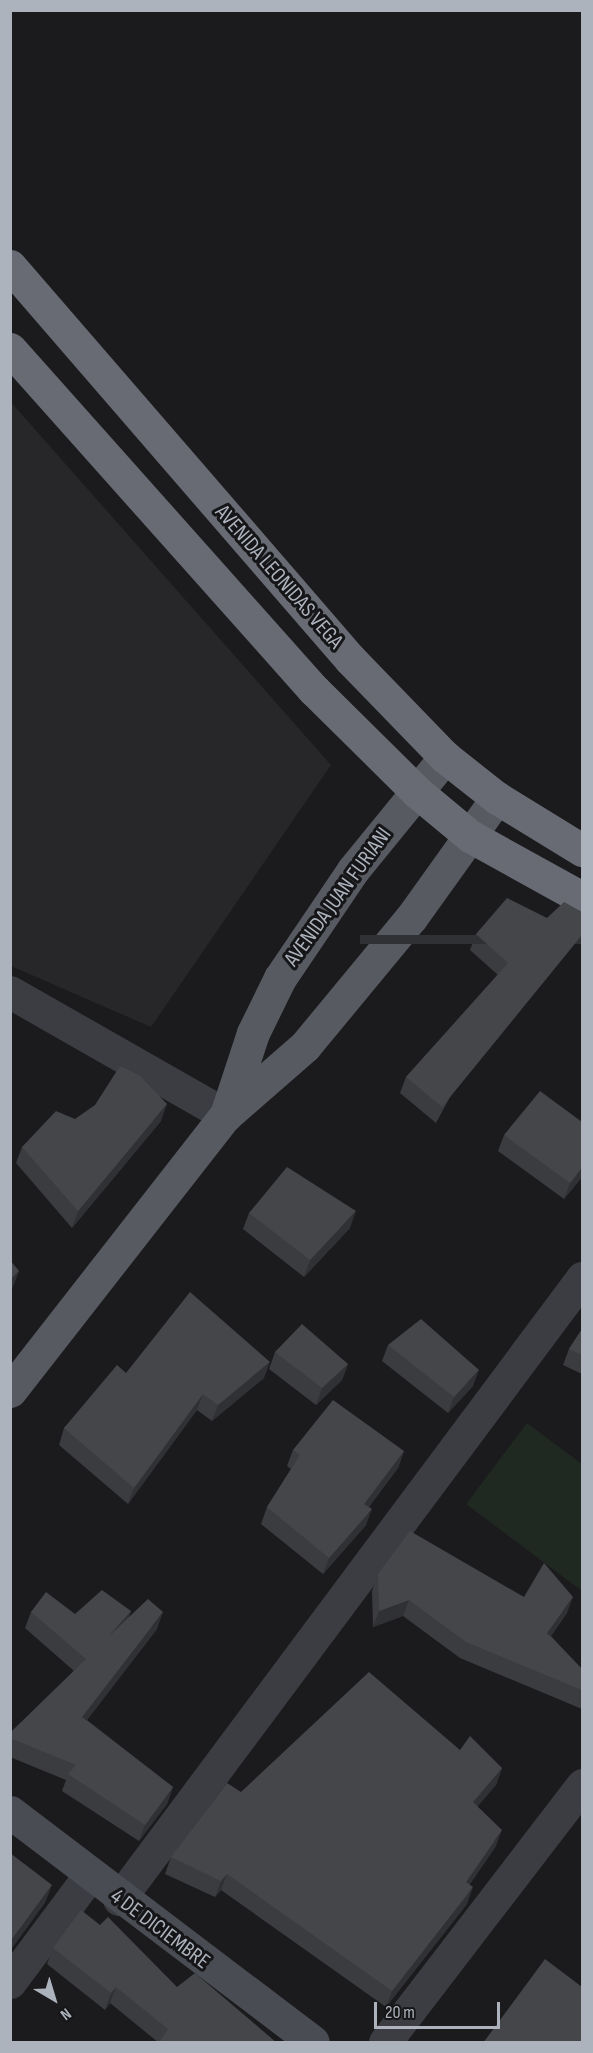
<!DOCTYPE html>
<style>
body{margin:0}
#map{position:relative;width:593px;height:2053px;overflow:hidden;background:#1b1b1d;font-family:"Sofia Sans Condensed",sans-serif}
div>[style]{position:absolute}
.built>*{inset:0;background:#27272a}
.green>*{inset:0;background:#202921}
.street>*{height:33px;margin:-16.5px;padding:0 16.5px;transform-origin:16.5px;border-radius:16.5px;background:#3c3d42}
.secondary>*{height:33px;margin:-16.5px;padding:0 16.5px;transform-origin:16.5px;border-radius:16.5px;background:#4a4c53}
.primary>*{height:33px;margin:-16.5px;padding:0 16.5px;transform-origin:16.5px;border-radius:16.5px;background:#585a62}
.highway>*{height:33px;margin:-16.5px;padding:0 16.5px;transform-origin:16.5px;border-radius:16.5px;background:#686b74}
.wall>*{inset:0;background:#3b3c40}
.shaded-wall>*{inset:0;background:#303134;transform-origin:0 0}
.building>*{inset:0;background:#45464a}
span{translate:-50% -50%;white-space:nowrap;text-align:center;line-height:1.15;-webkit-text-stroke:6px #161618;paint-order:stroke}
.street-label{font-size:22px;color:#adb3bd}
.frame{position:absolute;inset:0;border:12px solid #adb3bd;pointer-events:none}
.north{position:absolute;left:24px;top:1969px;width:60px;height:60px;-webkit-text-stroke:4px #161618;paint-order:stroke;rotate:142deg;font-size:16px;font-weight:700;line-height:24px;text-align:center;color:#adb3bd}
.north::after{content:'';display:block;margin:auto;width:21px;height:27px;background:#adb3bd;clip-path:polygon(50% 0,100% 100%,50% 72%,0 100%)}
.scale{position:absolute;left:374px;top:2002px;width:126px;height:27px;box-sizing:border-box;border:3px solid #adb3bd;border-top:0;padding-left:8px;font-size:18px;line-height:21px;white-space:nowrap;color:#adb3bd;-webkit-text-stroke:4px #161618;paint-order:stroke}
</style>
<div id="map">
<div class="built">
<i style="clip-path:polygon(10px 401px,331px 765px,151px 1027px,11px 966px)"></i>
</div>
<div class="green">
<i style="clip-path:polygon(527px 1423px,582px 1464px,582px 1591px,466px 1504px)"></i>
</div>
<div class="street">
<i style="left:10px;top:992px;width:249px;rotate:29.7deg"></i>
<i style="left:119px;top:1899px;width:775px;rotate:-53.29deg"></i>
<i style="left:10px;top:1982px;width:132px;rotate:-53.3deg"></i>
<i style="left:385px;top:2042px;width:324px;rotate:-52.5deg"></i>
</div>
<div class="secondary">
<i style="left:10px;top:1812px;width:380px;rotate:37.2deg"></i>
</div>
<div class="primary">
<i style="left:226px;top:1115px;width:86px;rotate:-71.8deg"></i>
<i style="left:253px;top:1033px;width:61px;rotate:-63.9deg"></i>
<i style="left:280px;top:978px;width:130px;rotate:-55.9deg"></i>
<i style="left:353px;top:870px;width:146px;rotate:-50.8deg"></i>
<i style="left:10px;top:1391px;width:350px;rotate:-52deg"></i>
<i style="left:226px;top:1115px;width:105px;rotate:-41.1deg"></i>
<i style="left:305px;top:1046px;width:166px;rotate:-50.4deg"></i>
<i style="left:411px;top:918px;width:148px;rotate:-54.4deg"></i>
</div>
<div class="highway">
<i style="left:10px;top:266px;width:520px;rotate:49.14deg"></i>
<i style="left:350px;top:659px;width:136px;rotate:45.9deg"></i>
<i style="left:445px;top:757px;width:66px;rotate:38.3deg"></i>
<i style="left:497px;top:798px;width:100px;rotate:31.5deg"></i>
<i style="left:10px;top:349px;width:457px;rotate:48.3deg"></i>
<i style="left:314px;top:690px;width:145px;rotate:44.7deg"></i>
<i style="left:417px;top:792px;width:69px;rotate:39.7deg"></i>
<i style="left:470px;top:836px;width:128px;rotate:29deg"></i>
</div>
<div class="wall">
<i style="clip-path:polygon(547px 918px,436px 1123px,400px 1093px,406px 1077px,498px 975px,470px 950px,476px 934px)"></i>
<i style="clip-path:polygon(75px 1119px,161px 1121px,72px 1228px,16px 1163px,22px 1147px)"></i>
<i style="clip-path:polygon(504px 1135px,582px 1177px,564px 1199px,498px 1151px)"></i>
<i style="clip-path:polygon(249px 1213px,350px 1228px,304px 1277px,243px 1229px)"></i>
<i style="clip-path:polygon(582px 1329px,582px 1374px,563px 1365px,569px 1349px)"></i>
<i style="clip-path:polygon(388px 1345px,473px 1386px,448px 1413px,382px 1361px)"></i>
<i style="clip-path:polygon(275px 1352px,348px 1364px,342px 1380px,316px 1405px,269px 1369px)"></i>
<i style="clip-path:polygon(126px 1373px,264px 1378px,212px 1421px,197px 1410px,128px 1504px,59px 1445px,64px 1428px)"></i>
<i style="clip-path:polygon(293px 1450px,404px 1451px,398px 1468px,369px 1507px,366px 1525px,323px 1574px,261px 1524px,267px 1507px,291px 1469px,287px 1466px)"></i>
<i style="clip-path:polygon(378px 1574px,524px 1597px,567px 1613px,551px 1636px,582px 1669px,582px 1709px,460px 1658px,403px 1616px,373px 1627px,372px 1591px)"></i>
<i style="clip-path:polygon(131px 1611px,129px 1617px,157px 1629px,87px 1720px,173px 1787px,167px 1804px,139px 1841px,62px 1791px,66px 1780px,10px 1757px,10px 1733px,74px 1671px,25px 1628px,31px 1612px,75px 1614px)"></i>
<i style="clip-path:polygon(460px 1750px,502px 1768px,496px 1785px,477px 1806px,496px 1846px,470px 1884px,467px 1904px,386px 2007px,221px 1890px,215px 1897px,165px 1874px,171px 1857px,241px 1792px)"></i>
<i style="clip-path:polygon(53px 1948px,177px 1987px,277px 2043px,159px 2043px,110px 2003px,105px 2010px,47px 1964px)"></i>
</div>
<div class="shaded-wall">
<i style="left:582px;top:935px;width:9px;height:222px;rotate:90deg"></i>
<i style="clip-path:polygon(167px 1104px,161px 1121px,72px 1228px,78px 1211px)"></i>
<i style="clip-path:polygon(582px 1168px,582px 1177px,564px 1199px,570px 1183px)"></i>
<i style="clip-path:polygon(356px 1211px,350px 1228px,304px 1277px,310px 1260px)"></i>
<i style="clip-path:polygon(19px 1271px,13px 1287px,10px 1290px,10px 1280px)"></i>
<i style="clip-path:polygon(270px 1362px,264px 1378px,212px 1421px,218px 1405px)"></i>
<i style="clip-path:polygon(348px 1364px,342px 1380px,316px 1405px,322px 1388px)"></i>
<i style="clip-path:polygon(479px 1370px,473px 1386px,448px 1413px,454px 1397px)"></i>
<i style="clip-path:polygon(203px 1394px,197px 1410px,128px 1504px,134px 1488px)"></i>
<i style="clip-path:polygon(404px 1451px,398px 1468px,358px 1521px,364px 1504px)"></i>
<i style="clip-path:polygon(372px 1509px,366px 1525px,323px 1574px,329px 1558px)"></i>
<i style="clip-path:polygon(573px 1597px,567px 1613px,541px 1649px,547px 1633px)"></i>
<i style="clip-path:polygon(409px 1600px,403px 1616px,373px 1627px,379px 1611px)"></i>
<i style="clip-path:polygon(131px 1611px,125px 1628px,108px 1637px)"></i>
<i style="clip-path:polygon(163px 1612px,157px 1629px,76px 1734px,82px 1717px)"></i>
<i style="clip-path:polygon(502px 1768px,496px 1785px,467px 1819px,473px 1802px)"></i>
<i style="clip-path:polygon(173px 1787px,167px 1804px,139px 1841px,145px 1825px)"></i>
<i style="clip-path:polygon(502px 1830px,496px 1846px,460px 1898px,466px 1882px)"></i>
<i style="clip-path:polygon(227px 1874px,221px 1890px,215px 1897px,221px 1881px)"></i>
<i style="clip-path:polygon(52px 1885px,45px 1903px,10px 1951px,10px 1942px)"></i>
<i style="clip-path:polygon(473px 1887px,467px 1904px,386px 2007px,392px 1991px)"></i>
<i style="clip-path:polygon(116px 1987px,110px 2003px,105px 2010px,111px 1993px)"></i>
</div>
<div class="building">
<i style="clip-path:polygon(507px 898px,547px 918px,564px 902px,582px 912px,582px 935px,442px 1107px,406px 1077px,508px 963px,476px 934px)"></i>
<i style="clip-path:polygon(120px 1066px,139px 1075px,167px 1104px,78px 1211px,22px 1147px,56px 1111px,75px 1119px,95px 1105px)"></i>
<i style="clip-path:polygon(540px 1091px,582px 1122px,582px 1168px,570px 1183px,504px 1135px)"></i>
<i style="clip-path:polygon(287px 1167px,356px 1211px,310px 1260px,249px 1213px)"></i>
<i style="clip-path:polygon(10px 1260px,19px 1271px,10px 1280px)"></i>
<i style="clip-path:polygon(190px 1292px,270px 1362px,218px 1405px,203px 1394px,134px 1488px,64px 1428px,117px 1365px,126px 1373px)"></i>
<i style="clip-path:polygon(421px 1319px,479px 1370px,454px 1397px,388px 1345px)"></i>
<i style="clip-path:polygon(302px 1324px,348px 1364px,322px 1388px,275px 1352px)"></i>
<i style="clip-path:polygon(582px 1329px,582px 1355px,569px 1349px)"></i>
<i style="clip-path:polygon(333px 1400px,404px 1451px,364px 1504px,372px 1509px,329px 1558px,267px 1507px,300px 1455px,293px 1450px)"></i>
<i style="clip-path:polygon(410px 1531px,524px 1597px,544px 1563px,573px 1597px,547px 1633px,582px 1669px,582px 1690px,466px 1642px,409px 1600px,379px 1611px,378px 1574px)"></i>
<i style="clip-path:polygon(102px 1590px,131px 1611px,108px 1637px,148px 1599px,163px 1612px,82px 1717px,173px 1787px,145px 1825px,68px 1774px,76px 1765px,10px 1738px,10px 1733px,86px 1659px,31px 1612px,46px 1592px,75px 1614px)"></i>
<i style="clip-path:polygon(369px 1672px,460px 1750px,470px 1736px,502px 1768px,473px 1802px,502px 1830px,466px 1882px,473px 1887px,392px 1991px,227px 1874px,221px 1881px,171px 1857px,227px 1783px,241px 1792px)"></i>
<i style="clip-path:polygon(10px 1853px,52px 1885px,10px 1942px)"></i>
<i style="clip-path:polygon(81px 1910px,100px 1925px,108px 1917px,177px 1987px,195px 1973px,277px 2043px,159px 2043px,168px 2029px,116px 1987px,111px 1993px,53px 1948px)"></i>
<i style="clip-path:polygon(545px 1959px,582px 1987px,582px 2043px,483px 2043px)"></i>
</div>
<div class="street-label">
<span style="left:279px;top:577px;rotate:49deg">AVENIDA LEONIDAS VEGA</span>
<span style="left:338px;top:897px;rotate:-54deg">AVENIDA JUAN FURIANI</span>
<span style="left:160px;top:1929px;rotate:37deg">4 DE DICIEMBRE</span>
</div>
<div class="frame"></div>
<div class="north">N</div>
<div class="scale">20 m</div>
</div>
